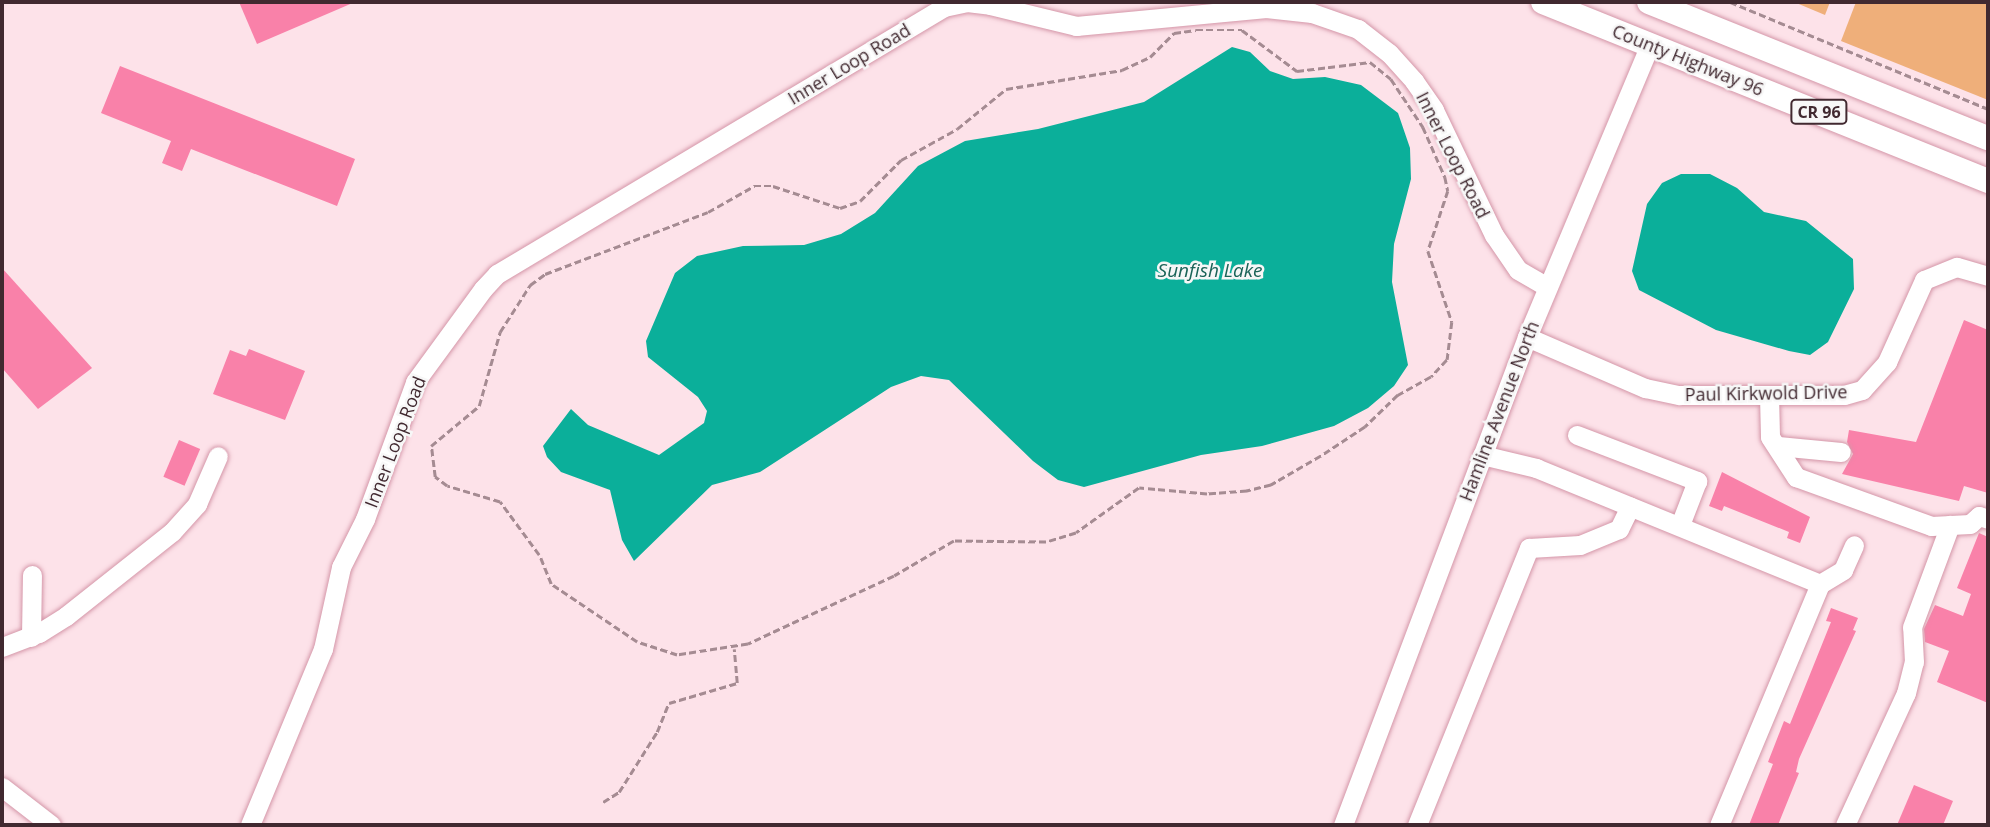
<!DOCTYPE html>
<style>
body{margin:0}
#map{position:relative;width:1990px;height:827px;overflow:hidden;background:#fde2e9;font-family:"Open Sans",sans-serif}
div>[style]{position:absolute}
.green>*{inset:0;background:#efaf7a}
.water>*{inset:0;background:#0baf9a}
.building>*{inset:0;background:#f981a9;transform-origin:0 0}
.path>*{height:2.5px;margin-top:-1.25px;transform-origin:0;background:repeating-linear-gradient(90deg,#a58b92 0 7px,transparent 0 10.5px)}
.roads{filter:drop-shadow(0 0 2px #d496a8) drop-shadow(0 0 2px #d496a8)}
.minor>*{height:19px;margin:-9.5px;padding:0 9.5px;transform-origin:9.5px;border-radius:9.5px;background:#fff}
.major>*{height:24px;margin:-12px;padding:0 12px;transform-origin:12px;border-radius:12px;background:#fff}
span{translate:-50% -50%;white-space:nowrap;text-align:center;line-height:1.15;-webkit-text-stroke:5px #f7f7f7;paint-order:stroke}
.shield-label span{padding:2px 5px;background:#f7f7f7;border:2px solid;border-radius:5px;-webkit-text-stroke-width:0}
.shield-label{font-size:16px;color:#412930;font-weight:700}
.street-label{font-size:18px;color:#412930}
.water-label{font-size:19px;color:#1b6458;font-style:italic}
.frame{position:absolute;inset:0;border:4px solid #412930;pointer-events:none}
</style>
<div id="map">
<div class="green">
<i style="clip-path:polygon(1794px 2px,1830px 2px,1825px 15px)"></i>
<i style="clip-path:polygon(1856px 2px,1988px 2px,1988px 100px,1841px 41px)"></i>
</div>
<div class="water">
<i style="clip-path:polygon(1232px 47px,1250px 52px,1270px 71px,1293px 79px,1325px 77px,1361px 85px,1398px 113px,1410px 148px,1411px 179px,1394px 244px,1392px 282px,1408px 365px,1394px 386px,1368px 408px,1334px 426px,1262px 446px,1201px 455px,1084px 487px,1058px 480px,1033px 461px,949px 380px,921px 376px,891px 387px,760px 472px,712px 485px,634px 561px,622px 540px,610px 490px,561px 472px,547px 457px,543px 446px,571px 409px,588px 425px,659px 455px,704px 423px,707px 411px,698px 397px,648px 357px,646px 341px,675px 273px,697px 256px,743px 246px,804px 245px,841px 234px,875px 213px,918px 166px,965px 141px,1038px 129px,1144px 102px)"></i>
<i style="clip-path:polygon(1681px 174px,1710px 174px,1737px 188px,1764px 212px,1806px 221px,1853px 259px,1854px 289px,1828px 342px,1810px 355px,1789px 351px,1716px 330px,1639px 290px,1632px 271px,1647px 204px,1662px 183px)"></i>
</div>
<div class="building">
<i style="clip-path:polygon(239px 2px,355px 2px,257px 44px)"></i>
<i style="clip-path:polygon(120px 66px,355px 159px,337px 206px,191px 149px,182px 171px,162px 163px,171px 141px,101px 113px)"></i>
<i style="clip-path:polygon(2px 268px,92px 368px,38px 409px,2px 368px)"></i>
<i style="clip-path:polygon(1964px 320px,1988px 330px,1988px 493px,1964px 486px,1959px 501px,1842px 474px,1853px 454px,1847px 442px,1849px 430px,1916px 442px)"></i>
<i style="clip-path:polygon(249px 349px,305px 371px,285px 420px,213px 394px,230px 350px,246px 356px)"></i>
<i style="left:179px;top:440px;width:23px;height:40px;rotate:23deg"></i>
<i style="clip-path:polygon(1722px 472px,1810px 517px,1800px 543px,1787px 538px,1789px 532px,1724px 506px,1722px 511px,1709px 506px)"></i>
<i style="clip-path:polygon(1979px 533px,1988px 537px,1988px 703px,1937px 682px,1949px 651px,1925px 642px,1924px 629px,1935px 605px,1963px 616px,1971px 594px,1957px 588px)"></i>
<i style="clip-path:polygon(1831px 608px,1858px 618px,1853px 630px,1856px 631px,1799px 759px,1796px 772px,1799px 773px,1778px 825px,1749px 825px,1773px 764px,1768px 762px,1784px 721px,1790px 724px,1831px 622px,1826px 621px)"></i>
<i style="clip-path:polygon(1914px 785px,1953px 801px,1943px 825px,1897px 825px)"></i>
</div>
<div class="path">
<i style="left:1730px;top:2px;width:279px;rotate:22.5deg"></i>
<i style="left:1196px;top:30px;width:46px"></i>
<i style="left:1242px;top:30px;width:69px;rotate:36.7deg"></i>
<i style="left:1297px;top:71px;width:74px;rotate:-7deg"></i>
<i style="left:1370px;top:62px;width:27px;rotate:39deg"></i>
<i style="left:1391px;top:79px;width:58px;rotate:56.3deg"></i>
<i style="left:1423px;top:127px;width:55px;rotate:66.3deg"></i>
<i style="left:1445px;top:177px;width:14px;rotate:78deg"></i>
<i style="left:1448px;top:191px;width:63px;rotate:108.4deg"></i>
<i style="left:1428px;top:251px;width:75px;rotate:71.3deg"></i>
<i style="left:1452px;top:322px;width:38px;rotate:97deg"></i>
<i style="left:1447px;top:360px;width:23px;rotate:133deg"></i>
<i style="left:1431px;top:377px;width:38px;rotate:151deg"></i>
<i style="left:1398px;top:395px;width:46px;rotate:135.9deg"></i>
<i style="left:1365px;top:427px;width:53px;rotate:146.6deg"></i>
<i style="left:1321px;top:456px;width:58px;rotate:149.9deg"></i>
<i style="left:1271px;top:485px;width:25px;rotate:166deg"></i>
<i style="left:1247px;top:491px;width:40px;rotate:175.7deg"></i>
<i style="left:1207px;top:494px;width:68px;rotate:-175deg"></i>
<i style="left:1139px;top:488px;width:77px;rotate:144.5deg"></i>
<i style="left:1076px;top:533px;width:31px;rotate:163deg"></i>
<i style="left:1046px;top:542px;width:92px;rotate:-179.4deg"></i>
<i style="left:954px;top:541px;width:69px;rotate:149.7deg"></i>
<i style="left:894px;top:576px;width:161px;rotate:155deg"></i>
<i style="left:748px;top:644px;width:72px;rotate:171.2deg"></i>
<i style="left:677px;top:655px;width:42px;rotate:-162deg"></i>
<i style="left:637px;top:642px;width:104px;rotate:-146deg"></i>
<i style="left:551px;top:584px;width:31px;rotate:-112deg"></i>
<i style="left:539px;top:555px;width:66px;rotate:-126.3deg"></i>
<i style="left:500px;top:502px;width:55px;rotate:-163.2deg"></i>
<i style="left:447px;top:486px;width:15px;rotate:-143deg"></i>
<i style="left:435px;top:477px;width:31px;rotate:-97deg"></i>
<i style="left:431px;top:446px;width:62px;rotate:-39.8deg"></i>
<i style="left:479px;top:406px;width:77px;rotate:-74.2deg"></i>
<i style="left:500px;top:332px;width:56px;rotate:-57.4deg"></i>
<i style="left:530px;top:285px;width:19px;rotate:-36deg"></i>
<i style="left:545px;top:274px;width:174px;rotate:-20.8deg"></i>
<i style="left:708px;top:212px;width:53px;rotate:-29.5deg"></i>
<i style="left:754px;top:186px;width:19px"></i>
<i style="left:773px;top:186px;width:71px;rotate:18.2deg"></i>
<i style="left:840px;top:208px;width:21px;rotate:-19deg"></i>
<i style="left:860px;top:201px;width:58px;rotate:-45deg"></i>
<i style="left:901px;top:160px;width:64px;rotate:-29deg"></i>
<i style="left:957px;top:129px;width:63px;rotate:-39.2deg"></i>
<i style="left:1006px;top:89px;width:118px;rotate:-9.3deg"></i>
<i style="left:1122px;top:70px;width:31px;rotate:-25deg"></i>
<i style="left:1150px;top:57px;width:34px;rotate:-45deg"></i>
<i style="left:1174px;top:33px;width:22px;rotate:-8deg"></i>
<i style="left:603px;top:802px;width:19px;rotate:-32deg"></i>
<i style="left:619px;top:792px;width:71px;rotate:-57.7deg"></i>
<i style="left:657px;top:732px;width:31px;rotate:-68deg"></i>
<i style="left:669px;top:703px;width:71px;rotate:-16.4deg"></i>
<i style="left:737px;top:683px;width:34px;rotate:-95deg"></i>
</div>
<div class="roads">
<div class="minor">
<i style="left:1527px;top:337px;width:129px;rotate:23.4deg"></i>
<i style="left:1645px;top:388px;width:35px;rotate:12deg"></i>
<i style="left:1679px;top:395px;width:165px"></i>
<i style="left:1844px;top:395px;width:19px;rotate:-16deg"></i>
<i style="left:1862px;top:390px;width:38px;rotate:-48deg"></i>
<i style="left:1887px;top:362px;width:90px;rotate:-65.7deg"></i>
<i style="left:1924px;top:280px;width:35px;rotate:-22deg"></i>
<i style="left:1957px;top:267px;width:32px;rotate:16deg"></i>
<i style="left:1769px;top:395px;width:42px;rotate:88.6deg"></i>
<i style="left:1770px;top:437px;width:48px;rotate:57deg"></i>
<i style="left:1796px;top:477px;width:144px;rotate:19.9deg"></i>
<i style="left:1931px;top:526px;width:39px;rotate:-3deg"></i>
<i style="left:1970px;top:524px;width:12px;rotate:-42deg"></i>
<i style="left:1979px;top:516px;width:9px;rotate:18deg"></i>
<i style="left:1577px;top:435px;width:129px;rotate:21deg"></i>
<i style="left:1697px;top:481px;width:47px;rotate:111.1deg"></i>
<i style="left:1778px;top:446px;width:63px;rotate:5.4deg"></i>
<i style="left:1482px;top:455px;width:56px;rotate:13.5deg"></i>
<i style="left:1536px;top:468px;width:307px;rotate:22.2deg"></i>
<i style="left:1820px;top:584px;width:261px;rotate:112.7deg"></i>
<i style="left:1820px;top:584px;width:27px;rotate:-31deg"></i>
<i style="left:1843px;top:570px;width:27px;rotate:-66deg"></i>
<i style="left:31px;top:637px;width:62px;rotate:-89.1deg"></i>
<i style="left:2px;top:647px;width:40px;rotate:-21deg"></i>
<i style="left:39px;top:633px;width:32px;rotate:-32deg"></i>
<i style="left:66px;top:616px;width:135px;rotate:-38.4deg"></i>
<i style="left:172px;top:532px;width:38px;rotate:-48deg"></i>
<i style="left:197px;top:504px;width:52px;rotate:-66.4deg"></i>
<i style="left:2px;top:787px;width:62px;rotate:37.8deg"></i>
<i style="left:250px;top:825px;width:191px;rotate:-67.5deg"></i>
<i style="left:323px;top:649px;width:84px;rotate:-77.6deg"></i>
<i style="left:341px;top:567px;width:54px;rotate:-63.4deg"></i>
<i style="left:365px;top:519px;width:146px;rotate:-69.9deg"></i>
<i style="left:415px;top:382px;width:115px;rotate:-53.8deg"></i>
<i style="left:483px;top:289px;width:21px;rotate:-47deg"></i>
<i style="left:497px;top:274px;width:521px;rotate:-30.85deg"></i>
<i style="left:944px;top:7px;width:24px;rotate:-12deg"></i>
<i style="left:967px;top:2px;width:23px;rotate:7deg"></i>
<i style="left:990px;top:5px;width:89px;rotate:13.7deg"></i>
<i style="left:1076px;top:26px;width:191px;rotate:-5.4deg"></i>
<i style="left:1266px;top:8px;width:46px;rotate:6.2deg"></i>
<i style="left:1312px;top:13px;width:49px;rotate:19.2deg"></i>
<i style="left:1358px;top:29px;width:39px;rotate:38deg"></i>
<i style="left:1389px;top:53px;width:38px;rotate:48deg"></i>
<i style="left:1414px;top:81px;width:35px;rotate:55deg"></i>
<i style="left:1434px;top:110px;width:139px;rotate:64.4deg"></i>
<i style="left:1494px;top:235px;width:42px;rotate:55.6deg"></i>
<i style="left:1518px;top:270px;width:34px;rotate:30deg"></i>
<i style="left:1343px;top:825px;width:522px;rotate:-69.34deg"></i>
<i style="left:1527px;top:337px;width:318px;rotate:-67.2deg"></i>
<i style="left:1417px;top:825px;width:299px;rotate:-68deg"></i>
<i style="left:1529px;top:548px;width:51px;rotate:-3.4deg"></i>
<i style="left:1580px;top:545px;width:42px;rotate:-22.3deg"></i>
<i style="left:1619px;top:529px;width:25px;rotate:-64deg"></i>
<i style="left:1845px;top:825px;width:145px;rotate:-65.2deg"></i>
<i style="left:1906px;top:693px;width:32px;rotate:-76deg"></i>
<i style="left:1914px;top:662px;width:35px;rotate:-93deg"></i>
<i style="left:1912px;top:627px;width:109px;rotate:-69.6deg"></i>
</div>
<div class="major">
<i style="left:1543px;top:2px;width:480px;rotate:21.9deg"></i>
<i style="left:1649px;top:2px;width:365px;rotate:21.9deg"></i>
</div>
</div>
<div class="shield-label">
<span style="left:1819px;top:112px">CR 96</span>
</div>
<div class="street-label">
<span style="left:1688px;top:60px;rotate:22deg">County Highway 96</span>
<span style="left:849px;top:64px;rotate:-31deg">Inner Loop Road</span>
<span style="left:1453px;top:155px;rotate:63deg">Inner Loop Road</span>
<span style="left:1766px;top:393px;rotate:-1deg">Paul Kirkwold Drive</span>
<span style="left:1499px;top:411px;rotate:-69deg">Hamline Avenue North</span>
<span style="left:395px;top:442px;rotate:-69deg">Inner Loop Road</span>
</div>
<div class="water-label">
<span style="left:1210px;top:271px">Sunfish Lake</span>
</div>
<div class="frame"></div>
</div>
